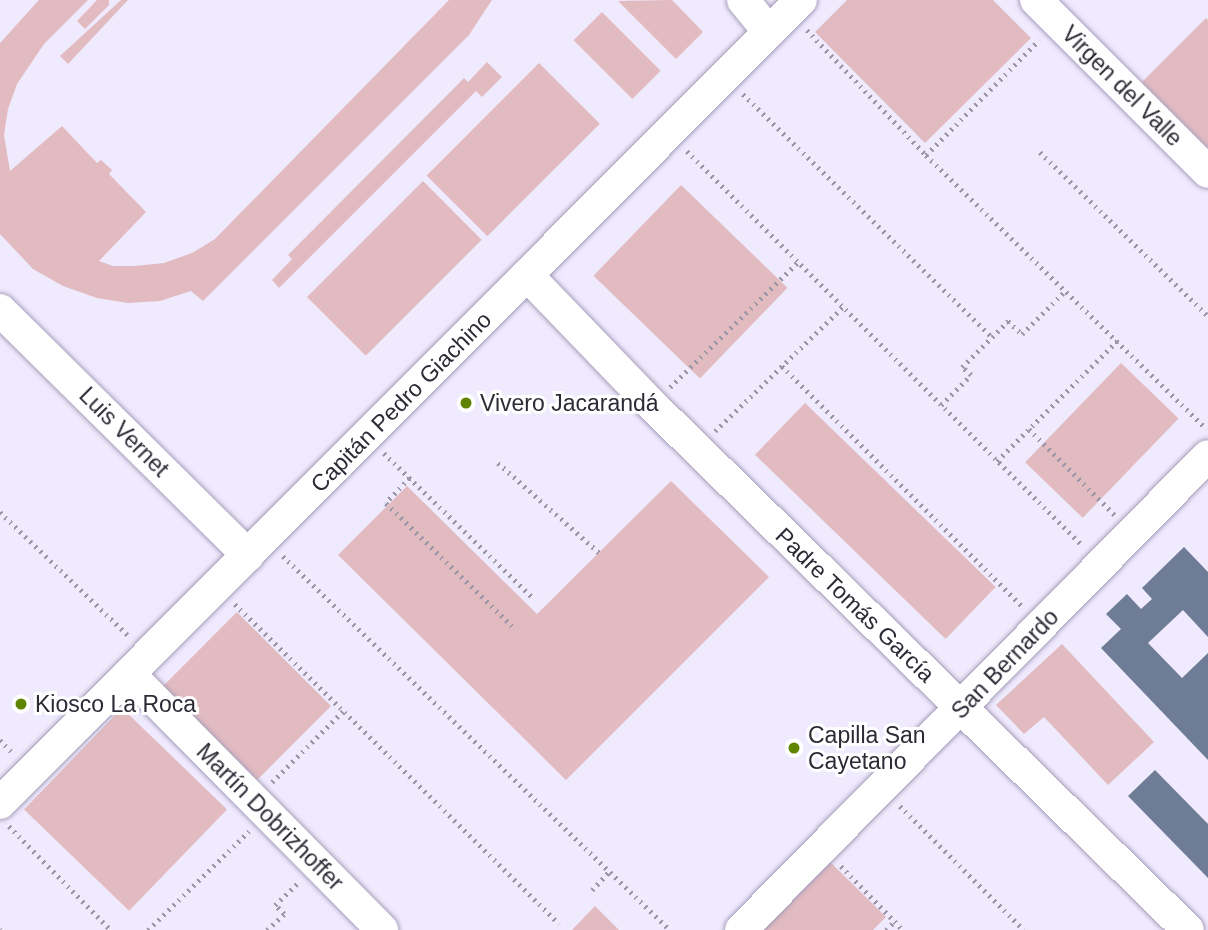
<!DOCTYPE html>
<meta charset="utf-8">
<style>
body{margin:0}
#map{position:relative;width:1208px;height:930px;overflow:hidden;background:#efeafd;font-family:Arial,sans-serif}
div>[style]{position:absolute}
.green>*{inset:0;background:#e2bbc1;transform-origin:0 0}
.building>*{inset:0;background:#6f7c96}
.path>*{height:4.5px;margin-top:-2.25px;transform-origin:0;background:repeating-linear-gradient(90deg,#9a96a6 0 2px,transparent 0 7px)}
.roads{filter:drop-shadow(0 0 2px #a79ebb) drop-shadow(0 0 2px #a79ebb)}
.minor>*{height:32px;margin:-16px;padding:0 16px;transform-origin:16px;border-radius:16px;background:#fff}
.dots>*{width:19px;height:19px;translate:-50% -50%;box-sizing:border-box;border:4px solid #fff;border-radius:50%}
span{translate:-50% -50%;white-space:nowrap;text-align:center;line-height:1.15;-webkit-text-stroke:6px #fff;paint-order:stroke}
.street-label{font-size:23px;color:#2d2a36}
.poi-label{font-size:23px;color:#2d2a36}
.left{translate:0 -50%;text-align:left}
</style>
<div id="map">
<div class="green">
<i style="clip-path:polygon(39px 0,88px 0,44px 44px,17px 84px,8px 109px,4px 135px,10px 171px,62px 126px,97px 163px,101px 160px,112px 170px,109px 174px,146px 212px,99px 261px,113px 266px,135px 266px,164px 263px,192px 253px,215px 239px,449px 0,492px 0,469px 35px,203px 301px,191px 291px,160px 301px,128px 303px,97px 298px,63px 286px,33px 269px,0 234px,0 43px)"></i>
<i style="clip-path:polygon(97px 0,109px 0,109px 5px,85px 29px,77px 21px)"></i>
<i style="clip-path:polygon(121px 0,128px 0,68px 64px,60px 56px)"></i>
<i style="clip-path:polygon(672px 0,703px 32px,676px 59px,618px 1px)"></i>
<i style="clip-path:polygon(847px 0,993px 0,1031px 38px,925px 143px,815px 32px)"></i>
<i style="left:602px;top:12px;width:83px;height:40px;rotate:45deg"></i>
<i style="clip-path:polygon(1206px 18px,1208px 20px,1208px 148px,1142px 82px)"></i>
<i style="clip-path:polygon(487px 62px,502px 77px,482px 97px,476px 91px,279px 288px,272px 280px,292px 259px,288px 255px,464px 78px,468px 82px)"></i>
<i style="left:539px;top:63px;width:86px;height:159px;rotate:45deg"></i>
<i style="left:423px;top:181px;width:83px;height:164px;rotate:45deg"></i>
<i style="left:681px;top:185px;width:148px;height:126px;rotate:44deg"></i>
<i style="left:1121px;top:363px;width:80px;height:138px;rotate:44deg"></i>
<i style="left:805px;top:403px;width:265px;height:72px;rotate:44deg"></i>
<i style="clip-path:polygon(671px 481px,769px 577px,566px 780px,338px 555px,407px 486px,537px 614px)"></i>
<i style="left:237px;top:612px;width:133px;height:107px;rotate:45deg"></i>
<i style="clip-path:polygon(1062px 644px,1154px 742px,1108px 785px,1044px 717px,1024px 734px,996px 705px)"></i>
<i style="left:122px;top:708px;width:146px;height:141px;rotate:44deg"></i>
<i style="clip-path:polygon(824px 856px,886px 917px,873px 930px,751px 930px)"></i>
<i style="clip-path:polygon(595px 906px,619px 930px,572px 930px)"></i>
</div>
<div class="building">
<i style="clip-path:polygon(1184px 547px,1208px 572px,1208px 637px,1183px 610px,1148px 643px,1182px 678px,1208px 653px,1208px 760px,1101px 648px,1121px 629px,1106px 614px,1127px 594px,1141px 609px,1152px 599px,1142px 588px)"></i>
<i style="clip-path:polygon(1155px 770px,1208px 824px,1208px 878px,1128px 796px)"></i>
</div>
<div class="path">
<i style="left:807px;top:30px;width:173px;rotate:46.4deg"></i>
<i style="left:926px;top:155px;width:392px;rotate:44.3deg"></i>
<i style="left:743px;top:94px;width:348px;rotate:44.3deg"></i>
<i style="left:992px;top:337px;width:23px;rotate:-45deg"></i>
<i style="left:1008px;top:321px;width:19px;rotate:43deg"></i>
<i style="left:1022px;top:334px;width:61px;rotate:-45deg"></i>
<i style="left:687px;top:151px;width:558px;rotate:44.93deg"></i>
<i style="left:1040px;top:152px;width:235px;rotate:44.3deg"></i>
<i style="left:926px;top:155px;width:161px;rotate:-45.5deg"></i>
<i style="left:782px;top:366px;width:342px;rotate:45deg"></i>
<i style="left:670px;top:387px;width:179px;rotate:-44.3deg"></i>
<i style="left:941px;top:405px;width:42px;rotate:-45deg"></i>
<i style="left:971px;top:375px;width:12px;rotate:-138deg"></i>
<i style="left:962px;top:367px;width:42px;rotate:-45deg"></i>
<i style="left:1029px;top:429px;width:122px;rotate:45deg"></i>
<i style="left:715px;top:431px;width:178px;rotate:-44.1deg"></i>
<i style="left:384px;top:453px;width:209px;rotate:44.2deg"></i>
<i style="left:997px;top:461px;width:170px;rotate:-45deg"></i>
<i style="left:498px;top:463px;width:139px;rotate:41.5deg"></i>
<i style="left:410px;top:478px;width:35px;rotate:134deg"></i>
<i style="left:386px;top:503px;width:176px;rotate:44.3deg"></i>
<i style="left:0;top:512px;width:180px;rotate:43.9deg"></i>
<i style="left:283px;top:556px;width:538px;rotate:44.02deg"></i>
<i style="left:235px;top:604px;width:455px;rotate:44.6deg"></i>
<i style="left:0;top:740px;width:20px;rotate:45deg"></i>
<i style="left:272px;top:782px;width:100px;rotate:-45deg"></i>
<i style="left:900px;top:806px;width:175px;rotate:45deg"></i>
<i style="left:9px;top:826px;width:146px;rotate:45.6deg"></i>
<i style="left:841px;top:866px;width:89px;rotate:45.9deg"></i>
<i style="left:592px;top:890px;width:26px;rotate:-47deg"></i>
<i style="left:0;top:929px;width:1px;rotate:45deg"></i>
<i style="left:148px;top:930px;width:141px;rotate:-44.4deg"></i>
<i style="left:267px;top:930px;width:23px;rotate:-43deg"></i>
<i style="left:284px;top:914px;width:13px;rotate:-135deg"></i>
<i style="left:275px;top:905px;width:33px;rotate:-44deg"></i>
<i style="left:886px;top:930px;width:13px;rotate:-45deg"></i>
</div>
<div class="roads">
<div class="minor">
<i style="left:743px;top:0;width:41px;rotate:50.9deg"></i>
<i style="left:1036px;top:0;width:243px;rotate:45deg"></i>
<i style="left:527px;top:275px;width:180px;rotate:46.1deg"></i>
<i style="left:652px;top:405px;width:750px;rotate:44.41deg"></i>
<i style="left:0;top:310px;width:349px;rotate:44.7deg"></i>
<i style="left:129px;top:674px;width:360px;rotate:45.3deg"></i>
<i style="left:0;top:803px;width:1134px;rotate:-45.07deg"></i>
<i style="left:741px;top:930px;width:665px;rotate:-45.43deg"></i>
</div>
</div>
<div class="dots">
<i style="left:466px;top:403px;background:#608300"></i>
<i style="left:21px;top:704px;background:#608300"></i>
<i style="left:794px;top:748px;background:#608300"></i>
</div>
<div class="street-label">
<span style="left:1122px;top:86px;rotate:45deg">Virgen del Valle</span>
<span style="left:401px;top:402px;rotate:-45deg">Capitán Pedro Giachino</span>
<span style="left:124px;top:432px;rotate:45deg">Luis Vernet</span>
<span style="left:855px;top:605px;rotate:44deg">Padre Tomás García</span>
<span style="left:1005px;top:664px;rotate:-46deg">San Bernardo</span>
<span style="left:270px;top:817px;rotate:45deg">Martín Dobrizhoffer</span>
</div>
<div class="poi-label">
<span class="left" style="left:480px;top:403px">Vivero Jacarandá</span>
<span class="left" style="left:35px;top:704px">Kiosco La Roca</span>
<span class="left" style="left:808px;top:748px">Capilla San<br>Cayetano</span>
</div>
</div>
